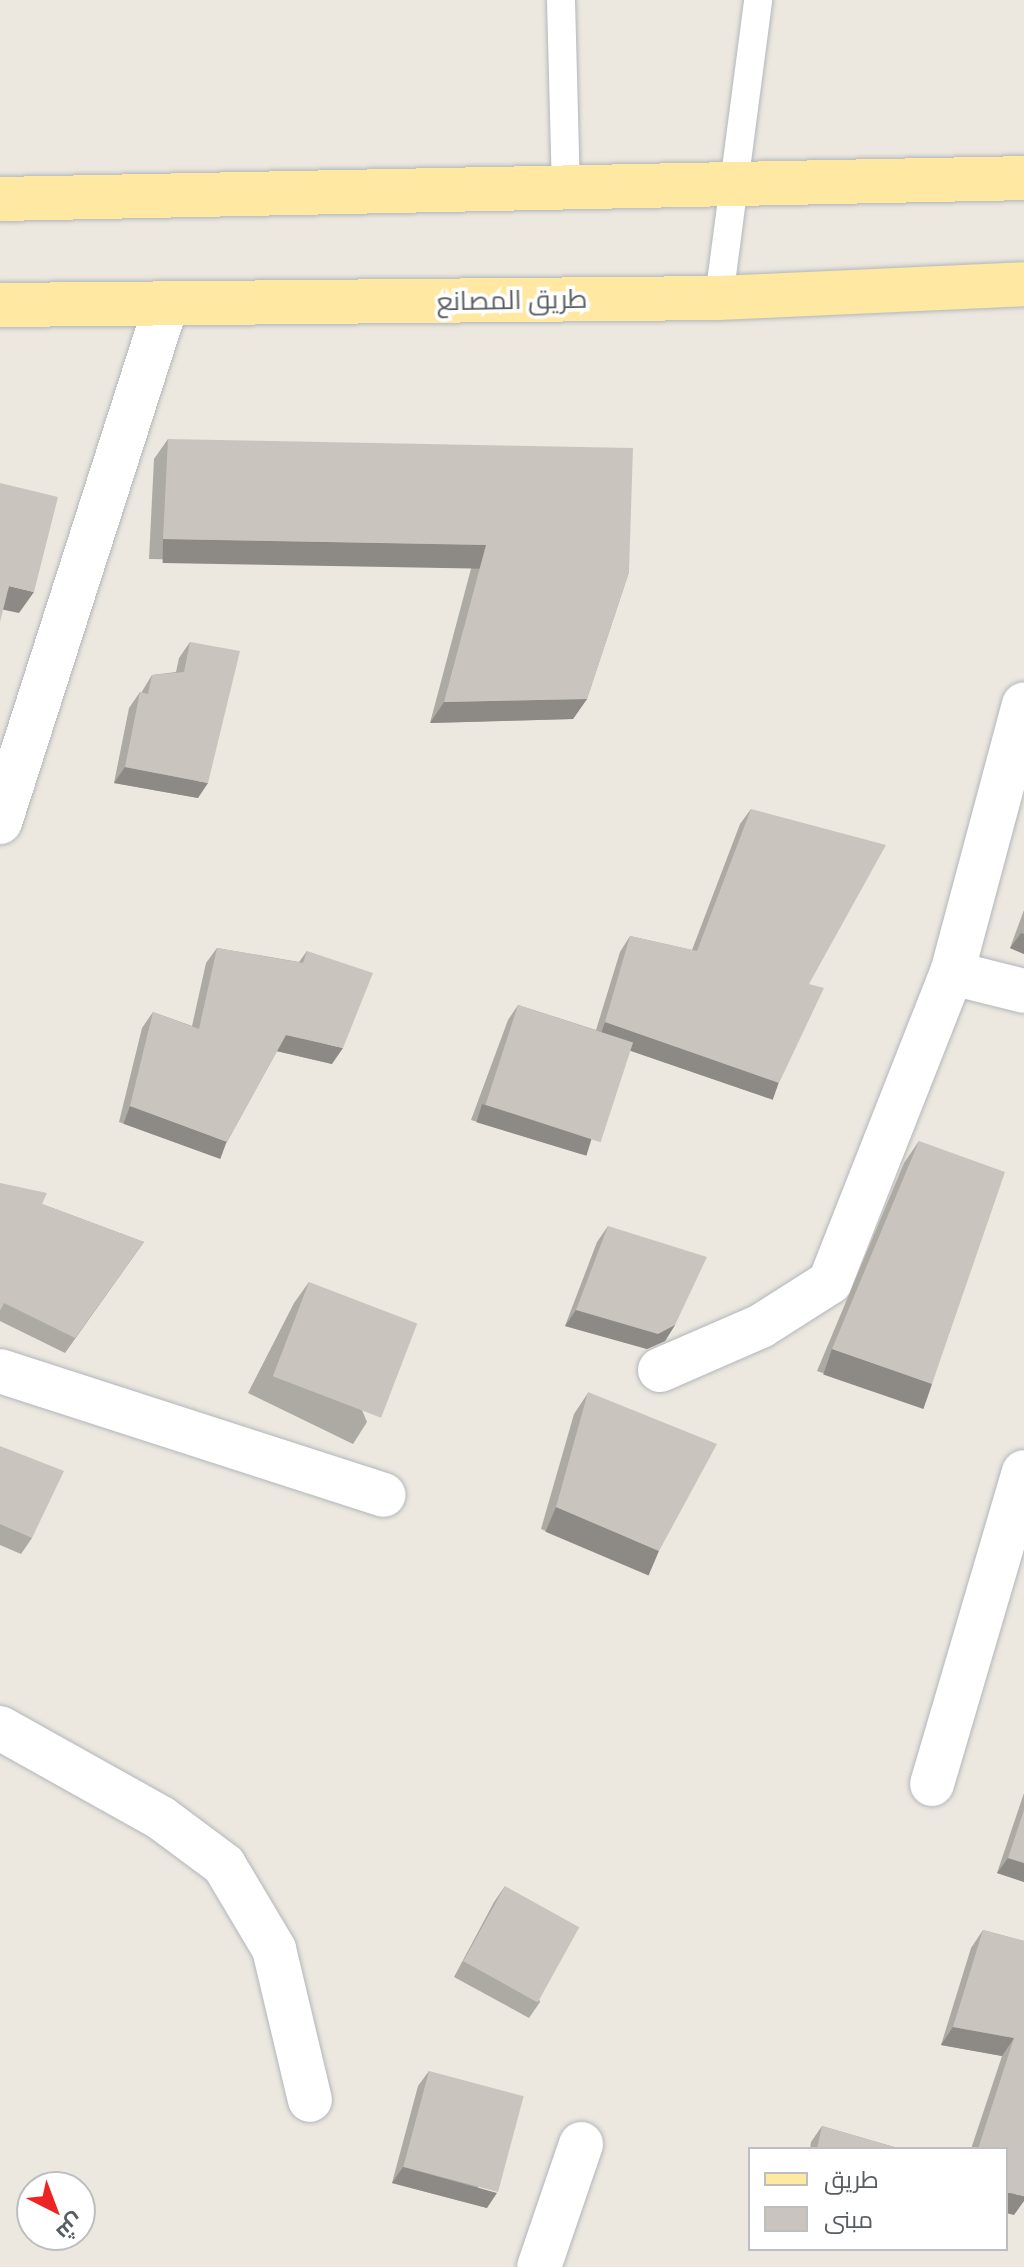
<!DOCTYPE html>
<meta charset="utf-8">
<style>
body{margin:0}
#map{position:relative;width:1024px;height:2267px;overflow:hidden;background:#ece8df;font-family:Raleway,Cairo,sans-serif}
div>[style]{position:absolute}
.roads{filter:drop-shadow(0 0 2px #b2b6bb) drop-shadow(0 0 2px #b2b6bb)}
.lane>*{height:28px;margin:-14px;padding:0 14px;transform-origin:14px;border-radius:14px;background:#fff}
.street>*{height:44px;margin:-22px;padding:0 22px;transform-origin:22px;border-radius:22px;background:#fff}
.primary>*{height:44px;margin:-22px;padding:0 22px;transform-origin:22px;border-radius:22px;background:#ffe8a1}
.wall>*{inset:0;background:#ada9a3}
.shaded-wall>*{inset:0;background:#8d8a85;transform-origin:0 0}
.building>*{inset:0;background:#c9c5be;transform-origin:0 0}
span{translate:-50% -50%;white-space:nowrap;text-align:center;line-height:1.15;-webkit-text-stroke:7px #fff;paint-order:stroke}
.street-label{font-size:26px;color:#585d61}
.legend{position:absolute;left:748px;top:2147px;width:260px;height:104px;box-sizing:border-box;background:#fff;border:2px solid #bcbec0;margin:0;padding:10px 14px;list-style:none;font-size:24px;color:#585d61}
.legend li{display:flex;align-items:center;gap:16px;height:40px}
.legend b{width:40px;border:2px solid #bcbec0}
.north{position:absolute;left:16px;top:2171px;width:80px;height:80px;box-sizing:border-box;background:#fff;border:2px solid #bcbec0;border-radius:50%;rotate:138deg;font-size:22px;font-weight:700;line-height:32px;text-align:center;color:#585d61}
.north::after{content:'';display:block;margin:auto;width:28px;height:36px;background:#ee2324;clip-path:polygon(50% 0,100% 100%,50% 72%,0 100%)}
</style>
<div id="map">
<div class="roads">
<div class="lane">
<i style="left:561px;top:0;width:191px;rotate:88.5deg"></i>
<i style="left:719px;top:298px;width:301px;rotate:-82.5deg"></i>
</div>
<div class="street">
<i style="left:0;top:822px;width:540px;rotate:-72.2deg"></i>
<i style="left:952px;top:973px;width:74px;rotate:14deg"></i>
<i style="left:660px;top:1370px;width:110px;rotate:-23.5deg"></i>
<i style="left:761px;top:1326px;width:82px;rotate:-32.5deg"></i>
<i style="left:830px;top:1282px;width:332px;rotate:-68.5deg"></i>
<i style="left:952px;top:973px;width:278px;rotate:-75deg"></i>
<i style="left:0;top:1371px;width:403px;rotate:17.9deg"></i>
<i style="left:0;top:1728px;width:184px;rotate:29.2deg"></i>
<i style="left:161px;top:1818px;width:79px;rotate:36.7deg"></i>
<i style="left:224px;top:1865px;width:98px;rotate:59.2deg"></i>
<i style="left:274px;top:1949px;width:155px;rotate:76.6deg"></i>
<i style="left:932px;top:1784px;width:325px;rotate:-73.6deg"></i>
<i style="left:539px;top:2267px;width:130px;rotate:-71.1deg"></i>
</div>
<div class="primary">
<i style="left:0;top:199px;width:1024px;rotate:-1.17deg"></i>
<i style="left:0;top:305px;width:719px;rotate:-0.56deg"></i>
<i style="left:719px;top:298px;width:305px;rotate:-2.6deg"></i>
</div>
</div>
<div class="wall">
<i style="clip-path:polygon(168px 439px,629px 572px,587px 699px,573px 719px,430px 723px,472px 565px,149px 559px,154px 459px)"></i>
<i style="clip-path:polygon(190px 642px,198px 798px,114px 783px,129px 708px,140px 692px,141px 693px,152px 675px,176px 672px,179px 658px)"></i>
<i style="clip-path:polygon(751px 809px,809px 984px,768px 1098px,629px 1050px,581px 1154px,471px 1120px,508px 1020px,518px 1005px,596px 1030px,620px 952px,630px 936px,692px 950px,740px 824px)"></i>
<i style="clip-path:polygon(1024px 910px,1024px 954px,1010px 948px)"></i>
<i style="clip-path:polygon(217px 948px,299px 962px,307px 951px,332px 1064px,277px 1051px,227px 1142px,216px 1157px,119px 1122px,142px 1028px,153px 1012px,192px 1026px,206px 963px)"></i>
<i style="clip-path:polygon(919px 1141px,917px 1406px,817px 1371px,904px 1163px)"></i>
<i style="clip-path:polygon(0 1183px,42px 1204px,144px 1242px,65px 1353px,0 1321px)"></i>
<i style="clip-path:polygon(608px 1226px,675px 1325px,665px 1341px,647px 1349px,565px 1326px,597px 1242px)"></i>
<i style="clip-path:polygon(309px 1282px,367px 1422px,353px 1444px,248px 1393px,294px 1303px)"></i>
<i style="clip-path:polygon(588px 1393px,644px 1573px,541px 1529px,574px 1414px)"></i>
<i style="clip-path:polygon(0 1446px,32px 1538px,21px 1554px,0 1545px)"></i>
<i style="clip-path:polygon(1024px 1793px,1024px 1882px,997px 1873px)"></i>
<i style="clip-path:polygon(505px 1886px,540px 2002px,529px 2018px,454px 1977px,494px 1902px)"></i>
<i style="clip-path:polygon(983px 1930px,1024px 1941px,1014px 2215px,1006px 2149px,971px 2149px,1002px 2056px,941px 2045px,971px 1948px)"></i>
<i style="clip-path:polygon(429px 2071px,487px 2208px,392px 2183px,418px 2086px)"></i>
<i style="clip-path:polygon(822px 2126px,901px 2149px,810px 2149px,811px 2142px)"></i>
</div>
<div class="shaded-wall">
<i style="left:163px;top:539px;width:323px;height:24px;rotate:1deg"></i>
<i style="clip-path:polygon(9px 586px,34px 592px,19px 613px,0 609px)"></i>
<i style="clip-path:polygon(587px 699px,573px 719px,430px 723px,444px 702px)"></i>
<i style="clip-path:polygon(125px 767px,208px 783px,198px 798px,114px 783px)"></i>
<i style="clip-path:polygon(1021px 933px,1024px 934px,1024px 954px,1010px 948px)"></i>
<i style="left:605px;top:1022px;width:184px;height:19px;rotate:19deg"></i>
<i style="clip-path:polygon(286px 1035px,343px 1048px,332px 1064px,276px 1051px)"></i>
<i style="left:482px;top:1104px;width:115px;height:19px;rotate:17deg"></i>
<i style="left:130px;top:1106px;width:103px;height:19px;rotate:20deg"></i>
<i style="clip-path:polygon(576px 1310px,675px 1325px,665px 1341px,647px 1349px,565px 1326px)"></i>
<i style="left:832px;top:1349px;width:106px;height:27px;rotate:19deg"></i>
<i style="left:556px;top:1507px;width:112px;height:27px;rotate:23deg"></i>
<i style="clip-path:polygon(1008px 1858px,1024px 1863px,1024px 1882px,997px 1873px)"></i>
<i style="clip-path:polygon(953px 2027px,1014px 2038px,1002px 2056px,941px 2045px)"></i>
<i style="clip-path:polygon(403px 2167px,497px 2193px,487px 2208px,392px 2183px)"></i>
<i style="clip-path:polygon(1006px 2192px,1024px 2196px,1024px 2201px,1014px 2215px,1006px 2213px)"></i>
</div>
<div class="building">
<i style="clip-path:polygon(168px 439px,633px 448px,629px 572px,587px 699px,444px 702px,486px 545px,163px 539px)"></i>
<i style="clip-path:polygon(0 483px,58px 497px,34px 592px,9px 586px,0 622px)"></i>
<i style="clip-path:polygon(190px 642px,240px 651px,208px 783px,125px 767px,140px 692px,148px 694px,152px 675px,184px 672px)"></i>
<i style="clip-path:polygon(751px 809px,886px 845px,809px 984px,824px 988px,779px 1083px,605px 1022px,630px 936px,697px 951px)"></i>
<i style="clip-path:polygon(217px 948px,303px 963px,307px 951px,373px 973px,343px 1048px,286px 1035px,227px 1142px,130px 1106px,153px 1012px,199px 1029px)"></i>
<i style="left:518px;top:1005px;width:121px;height:105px;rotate:18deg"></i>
<i style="clip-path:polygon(919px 1141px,1005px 1172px,932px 1384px,832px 1349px)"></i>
<i style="clip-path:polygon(0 1183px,47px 1193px,42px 1204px,144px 1242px,75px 1338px,4px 1303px,0 1311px)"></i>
<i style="clip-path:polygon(608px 1226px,707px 1257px,675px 1325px,658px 1334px,576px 1310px)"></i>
<i style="left:309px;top:1282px;width:116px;height:101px;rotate:21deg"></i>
<i style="clip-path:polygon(588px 1392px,717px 1444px,659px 1551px,556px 1507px)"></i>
<i style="clip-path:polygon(0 1446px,64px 1471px,32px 1538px,0 1524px)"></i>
<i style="clip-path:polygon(1024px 1810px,1024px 1863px,1008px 1858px)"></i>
<i style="left:505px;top:1886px;width:85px;height:86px;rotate:29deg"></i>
<i style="clip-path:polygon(983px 1930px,1024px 1941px,1024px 2196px,1006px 2192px,1006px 2149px,978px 2149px,1014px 2038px,953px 2027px)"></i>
<i style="left:429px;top:2071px;width:98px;height:99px;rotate:15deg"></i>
<i style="clip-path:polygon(822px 2126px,901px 2149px,817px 2149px)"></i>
</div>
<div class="street-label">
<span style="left:512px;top:301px;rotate:-1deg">طريق المصانع</span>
</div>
<ul class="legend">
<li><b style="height:10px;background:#ffe8a1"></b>طريق</li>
<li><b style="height:22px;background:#c9c5be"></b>مبنى</li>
</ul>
<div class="north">ش</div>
</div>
